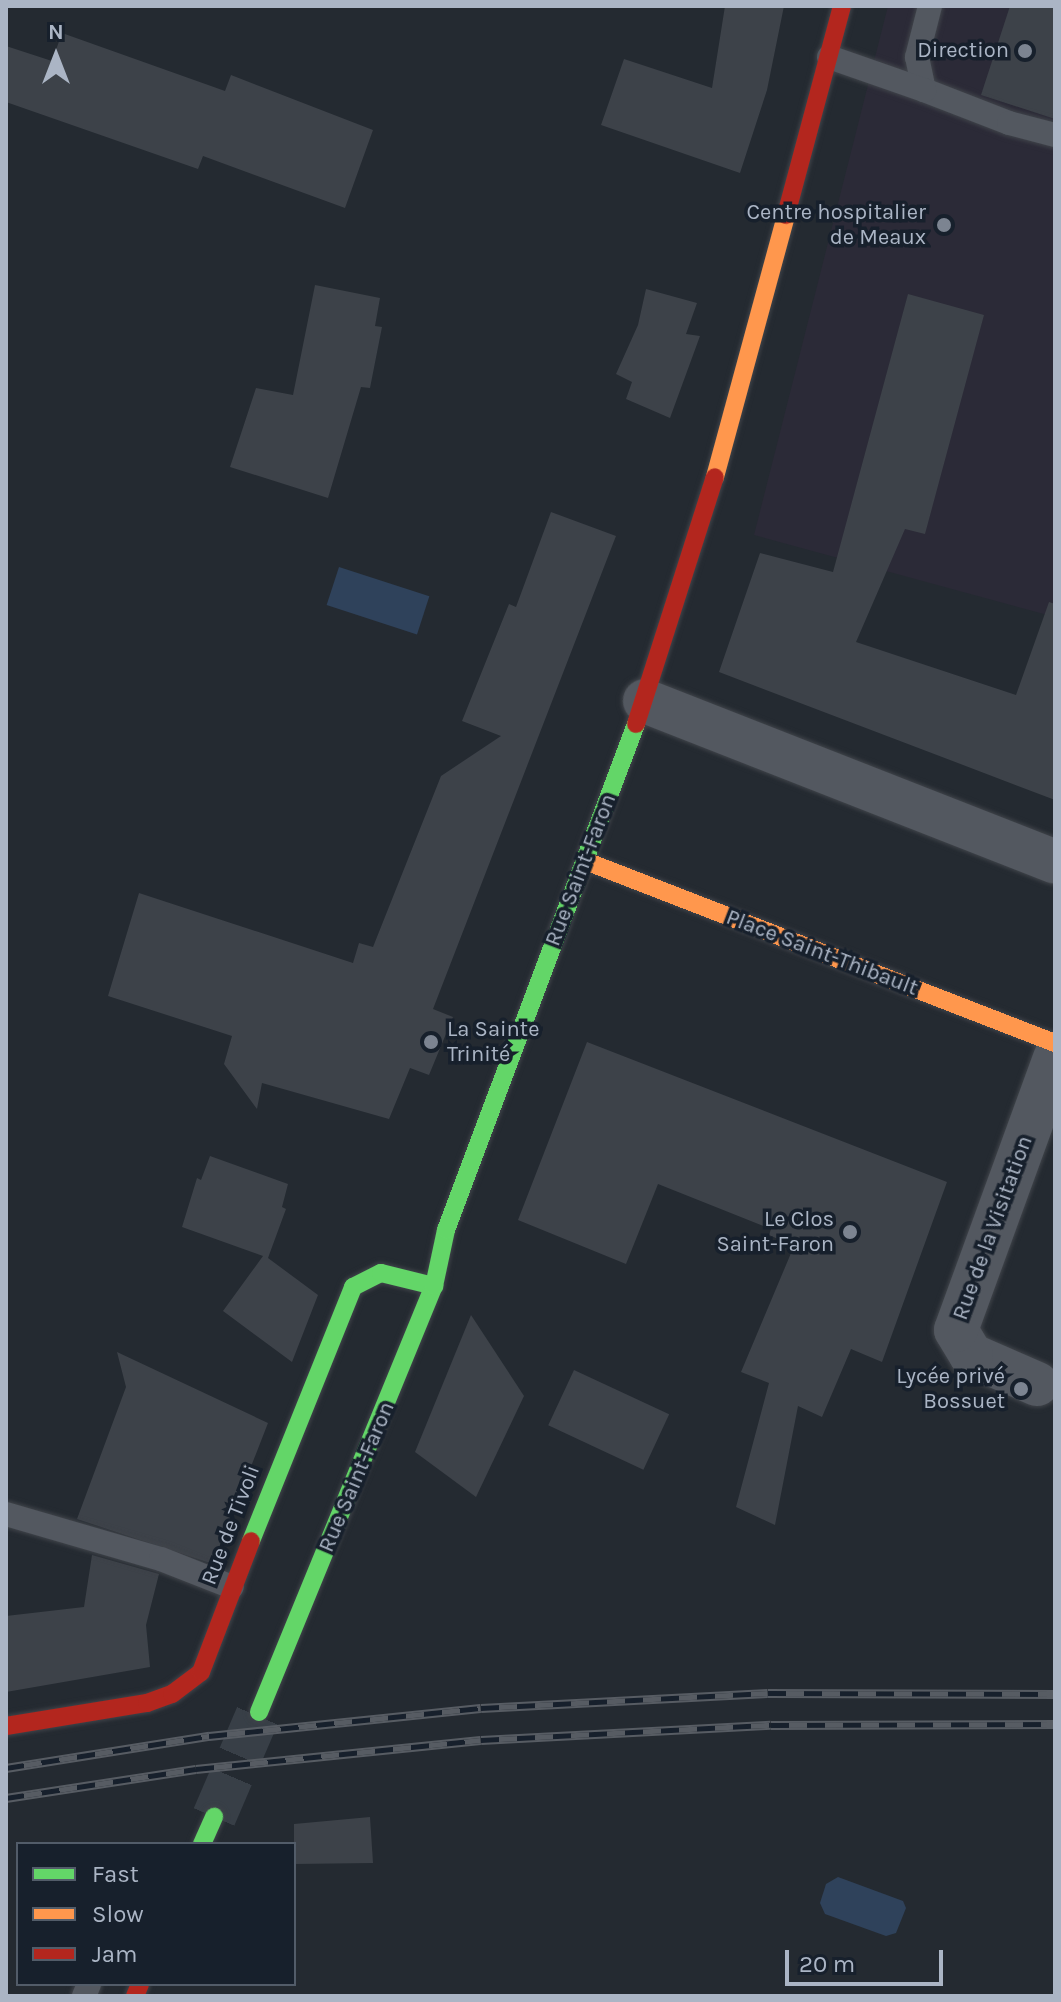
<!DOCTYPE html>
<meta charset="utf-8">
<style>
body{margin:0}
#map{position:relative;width:1061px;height:2002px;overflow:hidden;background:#242a31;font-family:Karla,sans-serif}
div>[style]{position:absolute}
.medical>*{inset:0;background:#2b2a37}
.water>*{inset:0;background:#2f425b;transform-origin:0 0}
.building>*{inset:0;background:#3d4249;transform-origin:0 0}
.secondary-tunnel>*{height:44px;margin-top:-22px;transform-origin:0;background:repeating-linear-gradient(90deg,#383f47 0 44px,transparent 0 66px)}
.roads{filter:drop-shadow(0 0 2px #40444a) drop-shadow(0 0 2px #40444a)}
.lane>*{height:24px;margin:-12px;padding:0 12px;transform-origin:12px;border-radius:12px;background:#535860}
.street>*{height:44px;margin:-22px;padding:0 22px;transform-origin:22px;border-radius:22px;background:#535860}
.fast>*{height:18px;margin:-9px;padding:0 9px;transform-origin:9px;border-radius:9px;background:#63d668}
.slow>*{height:18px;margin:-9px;padding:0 9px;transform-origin:9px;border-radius:9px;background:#ff974d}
.jam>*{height:18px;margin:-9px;padding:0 9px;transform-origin:9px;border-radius:9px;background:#b3261e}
.rail>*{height:9px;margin-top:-4.5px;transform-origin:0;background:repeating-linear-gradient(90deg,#17202c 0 18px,#575c63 0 36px);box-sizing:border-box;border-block:2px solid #575c63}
.dots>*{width:22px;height:22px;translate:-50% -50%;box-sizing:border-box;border:4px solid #17202c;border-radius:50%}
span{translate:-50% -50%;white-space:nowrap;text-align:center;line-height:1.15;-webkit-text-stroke:7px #17202c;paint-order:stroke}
.poi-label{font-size:22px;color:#abb5c5}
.right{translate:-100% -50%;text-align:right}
.left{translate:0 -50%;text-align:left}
.street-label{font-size:22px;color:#abb5c5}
.frame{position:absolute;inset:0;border:8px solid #abb5c5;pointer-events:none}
.legend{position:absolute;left:16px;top:1842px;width:280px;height:144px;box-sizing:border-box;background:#17202c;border:2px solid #525c69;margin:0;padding:10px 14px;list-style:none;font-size:24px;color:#abb5c5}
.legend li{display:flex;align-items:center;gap:16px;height:40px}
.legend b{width:40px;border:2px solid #525c69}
.north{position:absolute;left:16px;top:16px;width:80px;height:80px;-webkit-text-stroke:6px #17202c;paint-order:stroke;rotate:0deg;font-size:22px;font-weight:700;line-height:32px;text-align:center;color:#abb5c5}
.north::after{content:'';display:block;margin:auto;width:28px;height:36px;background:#abb5c5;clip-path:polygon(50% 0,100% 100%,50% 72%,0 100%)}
.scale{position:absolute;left:785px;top:1950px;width:158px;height:36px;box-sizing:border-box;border:4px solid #abb5c5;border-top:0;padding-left:10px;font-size:24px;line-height:28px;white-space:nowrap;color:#abb5c5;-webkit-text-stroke:6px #17202c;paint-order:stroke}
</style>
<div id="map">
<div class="medical">
<i style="clip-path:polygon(888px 6px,1055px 6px,1055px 617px,754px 535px)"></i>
</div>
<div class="water">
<i style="left:339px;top:567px;width:95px;height:40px;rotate:18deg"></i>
<i style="clip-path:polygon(838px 1877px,903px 1901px,906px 1908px,896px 1933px,886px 1936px,825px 1914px,820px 1903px,826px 1884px)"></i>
</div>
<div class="building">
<i style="clip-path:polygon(725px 6px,784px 6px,767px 90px,740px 173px,601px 125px,624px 59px,712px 88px)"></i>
<i style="clip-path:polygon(1010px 6px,1055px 6px,1055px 119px,981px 95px)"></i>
<i style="clip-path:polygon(62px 33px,225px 91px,231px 75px,373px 130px,345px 208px,203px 156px,198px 169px,6px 102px,6px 46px,52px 61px)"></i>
<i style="clip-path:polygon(315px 285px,380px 298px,375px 326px,382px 327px,370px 388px,361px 387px,328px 498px,230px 467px,256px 388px,293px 395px)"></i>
<i style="clip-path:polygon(646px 289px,697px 303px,686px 334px,700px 336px,670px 418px,626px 399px,632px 382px,616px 374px,638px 325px)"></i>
<i style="clip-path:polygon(908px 294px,984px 315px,925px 534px,905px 529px,856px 642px,1016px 695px,1049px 602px,1055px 604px,1055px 800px,719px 672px,760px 553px,833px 572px)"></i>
<i style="clip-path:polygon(551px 512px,616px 536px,433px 1009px,453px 1017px,429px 1075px,410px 1068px,389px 1119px,262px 1083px,257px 1109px,224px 1064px,232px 1036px,108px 996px,139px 893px,353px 963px,359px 943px,373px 947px,441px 776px,501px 736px,462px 721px,509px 604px,516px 607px)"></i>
<i style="clip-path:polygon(587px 1042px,947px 1182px,882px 1362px,851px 1349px,822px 1417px,798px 1406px,775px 1525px,736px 1507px,769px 1383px,741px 1372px,794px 1246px,769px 1235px,771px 1229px,658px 1184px,626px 1264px,518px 1220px)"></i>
<i style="clip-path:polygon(210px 1156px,288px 1184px,282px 1207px,286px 1209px,268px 1258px,318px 1295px,292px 1362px,223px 1311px,263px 1256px,182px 1227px,197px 1178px,201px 1180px)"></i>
<i style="clip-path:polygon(471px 1315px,524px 1396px,476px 1497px,415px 1452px)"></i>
<i style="clip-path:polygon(117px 1352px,268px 1423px,213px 1564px,77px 1519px,126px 1387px)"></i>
<i style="left:574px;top:1370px;width:105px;height:61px;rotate:25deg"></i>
<i style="clip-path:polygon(92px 1555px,159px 1574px,146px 1625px,150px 1667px,6px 1692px,6px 1616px,84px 1607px)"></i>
<i style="clip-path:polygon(370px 1817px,373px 1863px,294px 1864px,294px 1824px)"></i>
</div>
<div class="secondary-tunnel">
<i style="left:214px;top:1817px;width:114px;rotate:-66.8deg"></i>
</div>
<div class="roads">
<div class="lane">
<i style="left:930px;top:6px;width:53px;rotate:104.3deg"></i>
<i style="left:917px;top:57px;width:34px;rotate:78deg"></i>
<i style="left:924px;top:90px;width:91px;rotate:21.2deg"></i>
<i style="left:1009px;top:123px;width:48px;rotate:14.6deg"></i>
<i style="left:829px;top:57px;width:101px;rotate:19.2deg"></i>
<i style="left:6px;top:1514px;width:161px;rotate:16.2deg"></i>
<i style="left:161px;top:1559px;width:76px;rotate:21.5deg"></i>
<i style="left:84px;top:1996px;width:13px;rotate:-67deg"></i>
</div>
<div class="street">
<i style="left:645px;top:701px;width:440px;rotate:21.4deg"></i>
<i style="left:1037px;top:1384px;width:72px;rotate:-156.3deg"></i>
<i style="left:971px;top:1355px;width:29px;rotate:-121deg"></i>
<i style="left:956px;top:1330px;width:289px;rotate:-70deg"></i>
</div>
<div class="fast">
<i style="left:251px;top:1541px;width:274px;rotate:-68.1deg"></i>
<i style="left:353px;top:1287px;width:31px;rotate:-27deg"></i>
<i style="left:381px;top:1273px;width:55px;rotate:13.8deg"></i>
<i style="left:259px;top:1712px;width:461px;rotate:-67.7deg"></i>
<i style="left:434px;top:1286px;width:57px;rotate:-77.9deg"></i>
<i style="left:446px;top:1230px;width:540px;rotate:-69.42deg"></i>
<i style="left:202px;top:1844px;width:30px;rotate:-66deg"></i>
</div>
<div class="slow">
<i style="left:715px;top:477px;width:271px;rotate:-74.8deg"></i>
<i style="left:588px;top:862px;width:501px;rotate:21.19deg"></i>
</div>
<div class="jam">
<i style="left:786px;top:215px;width:216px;rotate:-75deg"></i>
<i style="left:636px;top:724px;width:259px;rotate:-72.3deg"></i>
<i style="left:6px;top:1726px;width:143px;rotate:-9.3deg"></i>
<i style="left:147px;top:1703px;width:27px;rotate:-20deg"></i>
<i style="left:172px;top:1694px;width:36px;rotate:-37deg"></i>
<i style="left:201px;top:1672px;width:140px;rotate:-69.1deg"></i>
<i style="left:135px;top:1996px;width:13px;rotate:-67deg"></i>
</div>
</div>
<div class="rail">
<i style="left:6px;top:1768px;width:206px;rotate:-9deg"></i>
<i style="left:209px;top:1736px;width:273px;rotate:-5.9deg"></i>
<i style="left:481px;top:1708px;width:287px;rotate:-3deg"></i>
<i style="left:768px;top:1693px;width:287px;rotate:0.2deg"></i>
<i style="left:6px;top:1798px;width:192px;rotate:-8.7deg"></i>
<i style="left:196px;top:1769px;width:286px;rotate:-5.8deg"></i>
<i style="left:481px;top:1740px;width:290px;rotate:-3deg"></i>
<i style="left:771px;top:1725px;width:284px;rotate:-0.2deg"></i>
</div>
<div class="dots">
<i style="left:1025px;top:51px;background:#7c8491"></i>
<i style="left:944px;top:225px;background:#7c8491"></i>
<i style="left:431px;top:1042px;background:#7c8491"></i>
<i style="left:850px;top:1232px;background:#7c8491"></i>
<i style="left:1021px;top:1389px;background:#7c8491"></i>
</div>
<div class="poi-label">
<span class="right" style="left:1009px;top:51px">Direction</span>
<span class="right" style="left:926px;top:225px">Centre hospitalier<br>de Meaux</span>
<span class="left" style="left:447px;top:1042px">La Sainte<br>Trinité</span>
<span class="right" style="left:834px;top:1232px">Le Clos<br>Saint-Faron</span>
<span class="right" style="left:1005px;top:1389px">Lycée privé<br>Bossuet</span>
</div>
<div class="street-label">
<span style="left:581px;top:870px;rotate:-69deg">Rue Saint-Faron</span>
<span style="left:822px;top:953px;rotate:21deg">Place Saint-Thibault</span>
<span style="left:993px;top:1228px;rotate:-70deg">Rue de la Visitation</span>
<span style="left:357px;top:1477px;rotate:-67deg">Rue Saint-Faron</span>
<span style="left:231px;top:1525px;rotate:-69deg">Rue de Tivoli</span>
</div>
<div class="frame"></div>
<ul class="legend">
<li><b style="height:10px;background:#63d668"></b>Fast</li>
<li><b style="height:10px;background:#ff974d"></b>Slow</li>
<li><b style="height:10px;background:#b3261e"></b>Jam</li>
</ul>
<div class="north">N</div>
<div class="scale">20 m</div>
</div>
